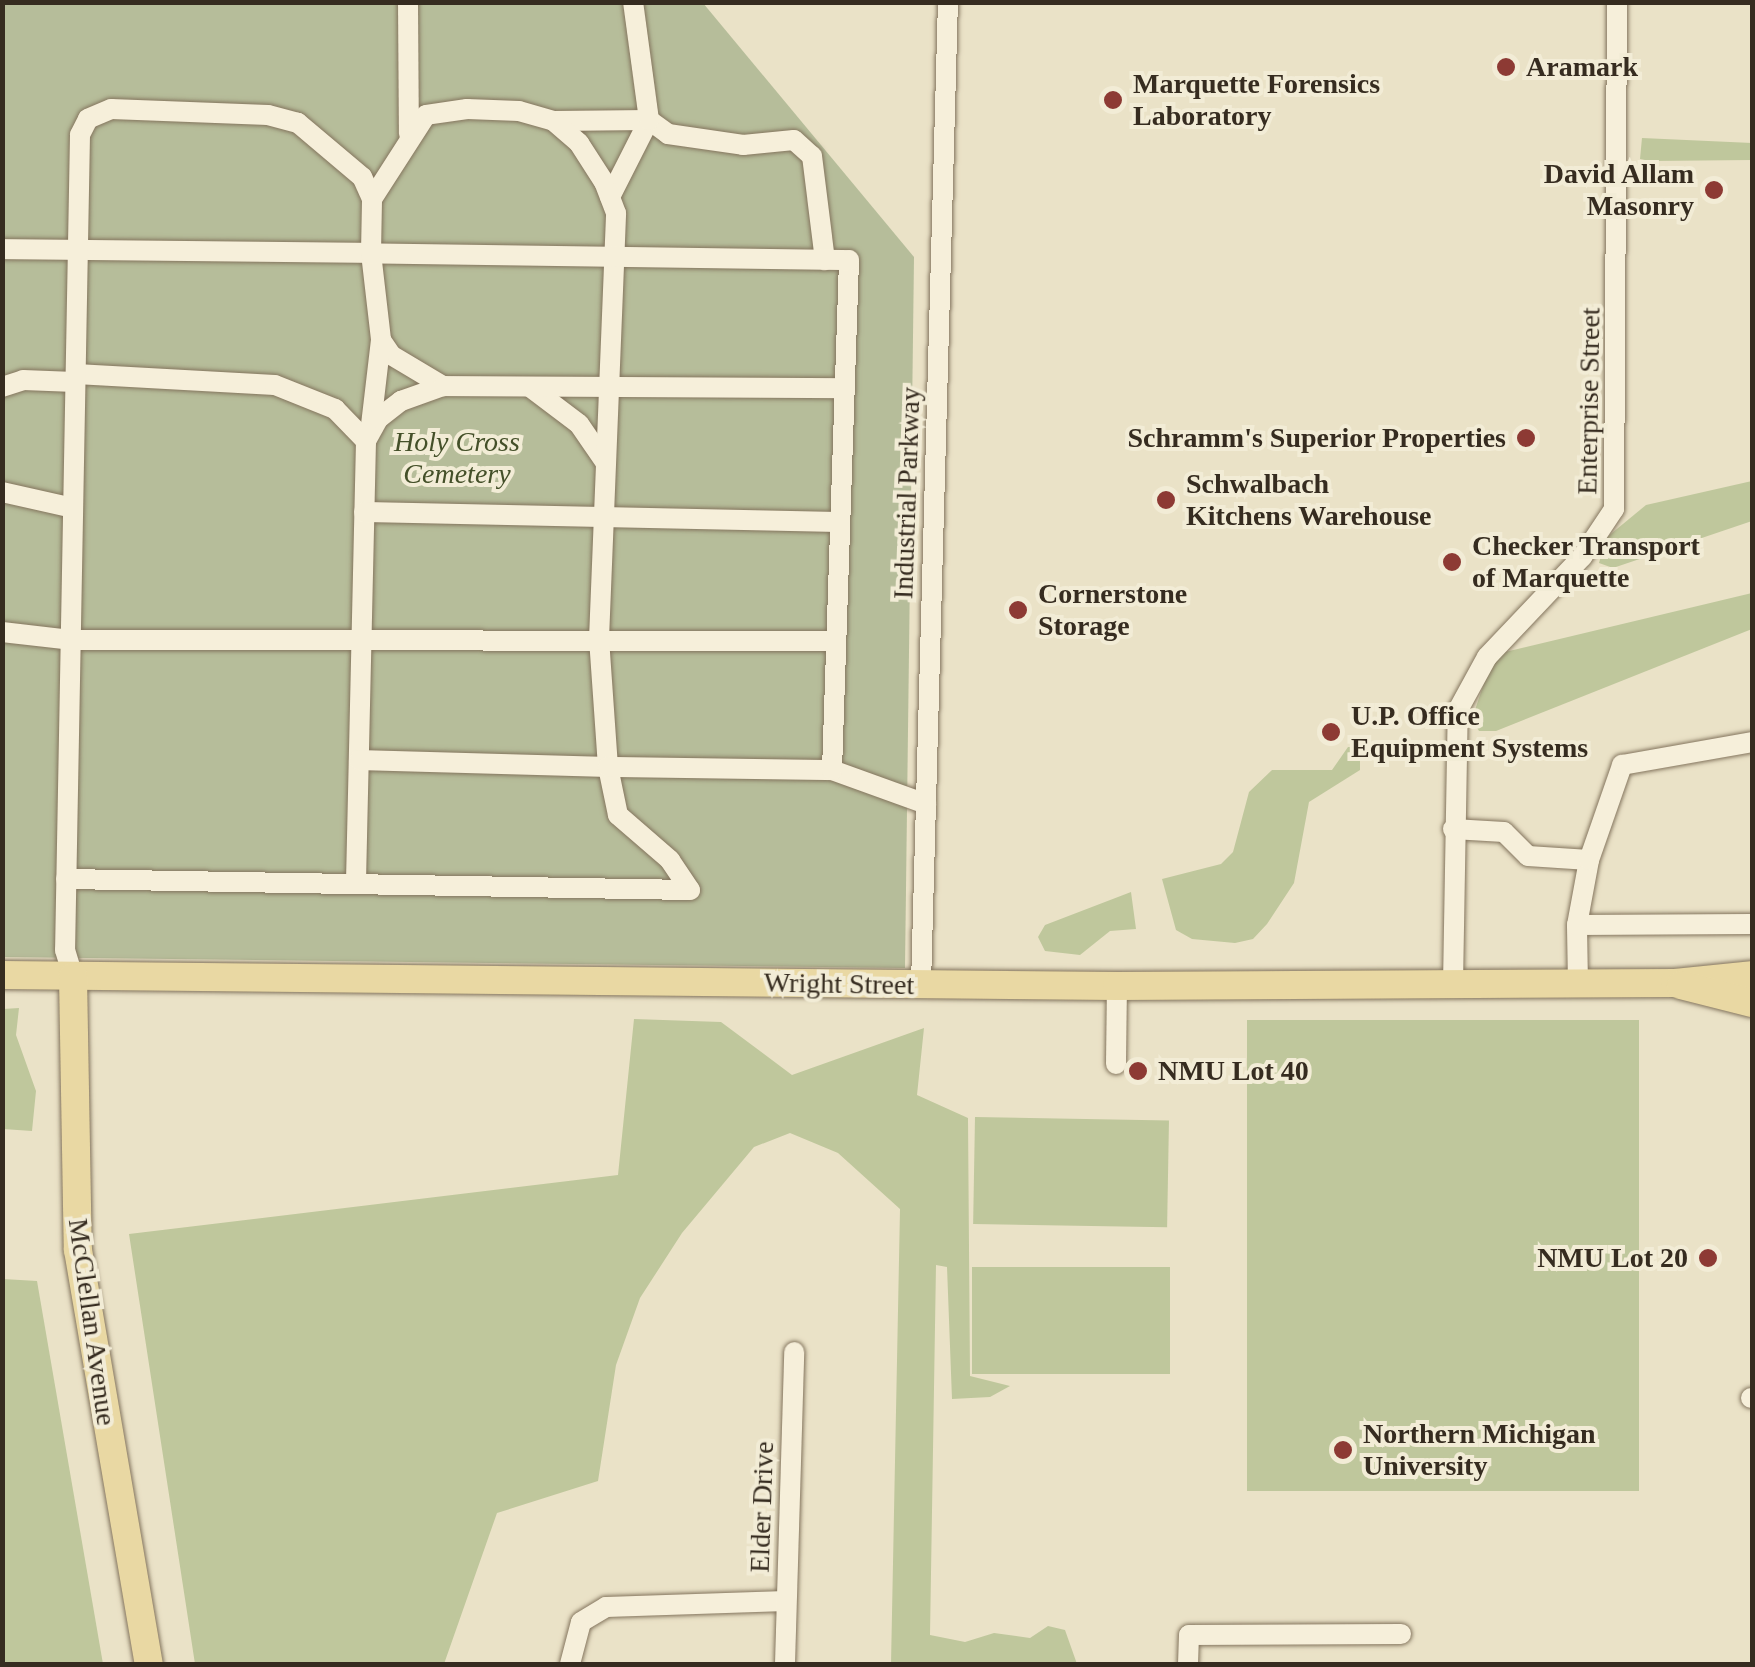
<!DOCTYPE html>
<style>
body{margin:0}
#map{position:relative;width:1755px;height:1667px;overflow:hidden;background:#eae2c7;font-family:"Times New Roman",serif}
div>[style]{position:absolute}
.green>*{inset:0;background:#bfc79c;transform-origin:0 0}
.cemetery>*{inset:0;background:#b6bd9a}
.roads{filter:drop-shadow(0 0 2px #84755e) drop-shadow(0 0 2px #84755e)}
.minor>*{height:20px;margin:-10px;padding:0 10px;transform-origin:10px;border-radius:10px;background:#f6efda}
.major>*{height:28px;margin:-14px;padding:0 14px;transform-origin:14px;border-radius:14px;background:#e9d8a3}
.dots>*{width:28px;height:28px;translate:-50% -50%;box-sizing:border-box;border:5px solid #f2ecd6;border-radius:50%}
span{translate:-50% -50%;white-space:nowrap;text-align:center;line-height:1.15;-webkit-text-stroke:8px #f2ecd6;paint-order:stroke}
.poi-label{font-size:28px;color:#362c20;font-weight:700}
.left{translate:0 -50%;text-align:left}
.right{translate:-100% -50%;text-align:right}
.street-label{font-size:28px;color:#362c20}
.park-label{font-size:28px;color:#445029;font-style:italic}
.frame{position:absolute;inset:0;border:5px solid #362c20;pointer-events:none}
</style>
<div id="map">
<div class="green">
<i style="clip-path:polygon(1642px 138px,1752px 143px,1752px 160px,1650px 161px,1640px 159px)"></i>
<i style="clip-path:polygon(1752px 481px,1752px 521px,1613px 568px,1599px 563px,1606px 538px,1646px 505px)"></i>
<i style="clip-path:polygon(1752px 593px,1752px 629px,1496px 731px,1479px 731px,1472px 719px,1489px 668px,1505px 652px)"></i>
<i style="clip-path:polygon(1348px 747px,1360px 747px,1360px 770px,1309px 802px,1294px 883px,1267px 924px,1253px 939px,1235px 943px,1192px 939px,1176px 930px,1162px 879px,1221px 864px,1233px 852px,1249px 792px,1272px 770px,1332px 770px)"></i>
<i style="clip-path:polygon(1131px 892px,1136px 929px,1110px 931px,1080px 955px,1045px 951px,1038px 937px,1045px 925px)"></i>
<i style="clip-path:polygon(19px 1008px,16px 1035px,36px 1091px,32px 1131px,3px 1129px,3px 1009px)"></i>
<i style="clip-path:polygon(634px 1019px,721px 1022px,792px 1075px,924px 1028px,917px 1095px,968px 1118px,970px 1376px,1010px 1386px,990px 1397px,952px 1399px,947px 1267px,936px 1265px,930px 1635px,965px 1642px,994px 1633px,1030px 1638px,1048px 1626px,1065px 1630px,1077px 1664px,891px 1664px,900px 1209px,838px 1153px,790px 1133px,754px 1147px,682px 1233px,640px 1298px,616px 1365px,598px 1481px,497px 1513px,444px 1664px,195px 1664px,129px 1234px,618px 1175px)"></i>
<i style="left:1247px;top:1020px;width:392px;height:471px"></i>
<i style="left:975px;top:1117px;width:194px;height:107px;rotate:1deg"></i>
<i style="left:972px;top:1267px;width:198px;height:107px"></i>
<i style="clip-path:polygon(3px 1279px,37px 1281px,103px 1664px,3px 1664px)"></i>
</div>
<div class="cemetery">
<i style="clip-path:polygon(3px 3px,703px 3px,914px 257px,905px 968px,3px 957px)"></i>
</div>
<div class="roads">
<div class="minor">
<i style="left:408px;top:2px;width:132px;rotate:89.6deg"></i>
<i style="left:554px;top:121px;width:95px;rotate:-0.6deg"></i>
<i style="left:649px;top:120px;width:24px;rotate:36deg"></i>
<i style="left:668px;top:134px;width:76px;rotate:8.3deg"></i>
<i style="left:743px;top:145px;width:51px;rotate:-5.6deg"></i>
<i style="left:794px;top:140px;width:24px;rotate:42deg"></i>
<i style="left:812px;top:156px;width:105px;rotate:82.9deg"></i>
<i style="left:610px;top:197px;width:86px;rotate:-63.1deg"></i>
<i style="left:649px;top:120px;width:119px;rotate:-97.7deg"></i>
<i style="left:2px;top:249px;width:369px;rotate:0.6deg"></i>
<i style="left:371px;top:253px;width:88px;rotate:83.4deg"></i>
<i style="left:381px;top:340px;width:18px;rotate:56deg"></i>
<i style="left:391px;top:355px;width:61px;rotate:30.8deg"></i>
<i style="left:76px;top:374px;width:199px;rotate:3.2deg"></i>
<i style="left:275px;top:385px;width:65px;rotate:21.8deg"></i>
<i style="left:335px;top:409px;width:45px;rotate:45.9deg"></i>
<i style="left:366px;top:441px;width:443px;rotate:91.3deg"></i>
<i style="left:2px;top:387px;width:22px;rotate:-18deg"></i>
<i style="left:23px;top:380px;width:52px;rotate:2.2deg"></i>
<i style="left:530px;top:387px;width:61px;rotate:37.1deg"></i>
<i style="left:579px;top:424px;width:46px;rotate:55.6deg"></i>
<i style="left:371px;top:425px;width:86px;rotate:-83.3deg"></i>
<i style="left:366px;top:441px;width:26px;rotate:-61deg"></i>
<i style="left:379px;top:418px;width:28px;rotate:-38deg"></i>
<i style="left:401px;top:401px;width:45px;rotate:-19.7deg"></i>
<i style="left:443px;top:386px;width:401px;rotate:0.3deg"></i>
<i style="left:2px;top:492px;width:73px;rotate:12.7deg"></i>
<i style="left:364px;top:512px;width:476px;rotate:1.2deg"></i>
<i style="left:2px;top:632px;width:69px;rotate:6.6deg"></i>
<i style="left:71px;top:640px;width:765px;rotate:0.07deg"></i>
<i style="left:359px;top:760px;width:249px;rotate:1.6deg"></i>
<i style="left:608px;top:767px;width:128px;rotate:-94deg"></i>
<i style="left:599px;top:639px;width:426px;rotate:-87.7deg"></i>
<i style="left:616px;top:213px;width:33px;rotate:-111deg"></i>
<i style="left:604px;top:182px;width:46px;rotate:-122.7deg"></i>
<i style="left:579px;top:143px;width:33px;rotate:-139deg"></i>
<i style="left:554px;top:121px;width:36px;rotate:-164deg"></i>
<i style="left:519px;top:111px;width:52px;rotate:-177.8deg"></i>
<i style="left:467px;top:109px;width:41px;rotate:171.7deg"></i>
<i style="left:426px;top:115px;width:100px;rotate:122.7deg"></i>
<i style="left:832px;top:770px;width:100px;rotate:19.9deg"></i>
<i style="left:1453px;top:829px;width:51px;rotate:3.4deg"></i>
<i style="left:1504px;top:832px;width:34px;rotate:45deg"></i>
<i style="left:1528px;top:856px;width:61px;rotate:3.8deg"></i>
<i style="left:66px;top:879px;width:624px;rotate:1.01deg"></i>
<i style="left:690px;top:890px;width:36px;rotate:-124deg"></i>
<i style="left:670px;top:860px;width:69px;rotate:-139.1deg"></i>
<i style="left:618px;top:815px;width:49px;rotate:-101.8deg"></i>
<i style="left:608px;top:767px;width:224px;rotate:0.8deg"></i>
<i style="left:832px;top:770px;width:510px;rotate:-88.09deg"></i>
<i style="left:849px;top:260px;width:478px;rotate:-179.2deg"></i>
<i style="left:371px;top:253px;width:54px;rotate:-88.9deg"></i>
<i style="left:372px;top:199px;width:24px;rotate:-114deg"></i>
<i style="left:362px;top:177px;width:84px;rotate:-139.8deg"></i>
<i style="left:298px;top:123px;width:31px;rotate:-165deg"></i>
<i style="left:268px;top:115px;width:157px;rotate:-177.8deg"></i>
<i style="left:111px;top:109px;width:25px;rotate:157deg"></i>
<i style="left:88px;top:119px;width:18px;rotate:117deg"></i>
<i style="left:80px;top:135px;width:815px;rotate:91.05deg"></i>
<i style="left:65px;top:950px;width:27px;rotate:73deg"></i>
<i style="left:1577px;top:925px;width:175px;rotate:-0.3deg"></i>
<i style="left:1453px;top:984px;width:274px;rotate:-89deg"></i>
<i style="left:1458px;top:710px;width:60px;rotate:-61.3deg"></i>
<i style="left:1487px;top:657px;width:138px;rotate:-46.5deg"></i>
<i style="left:1582px;top:557px;width:58px;rotate:-56.3deg"></i>
<i style="left:1614px;top:509px;width:507px;rotate:-89.66deg"></i>
<i style="left:1578px;top:984px;width:59px;rotate:-91deg"></i>
<i style="left:1577px;top:925px;width:66px;rotate:-79.5deg"></i>
<i style="left:1589px;top:860px;width:101px;rotate:-70.8deg"></i>
<i style="left:1622px;top:765px;width:132px;rotate:-10deg"></i>
<i style="left:921px;top:985px;width:983px;rotate:-88.43deg"></i>
<i style="left:1116px;top:1064px;width:78px;rotate:-89.3deg"></i>
<i style="left:1751px;top:1398px;width:1px"></i>
<i style="left:570px;top:1664px;width:43px;rotate:-75.3deg"></i>
<i style="left:581px;top:1622px;width:29px;rotate:-31deg"></i>
<i style="left:606px;top:1607px;width:180px;rotate:-1.9deg"></i>
<i style="left:785px;top:1664px;width:312px;rotate:-88.3deg"></i>
<i style="left:1188px;top:1664px;width:29px;rotate:-88deg"></i>
<i style="left:1189px;top:1635px;width:212px;rotate:-0.3deg"></i>
</div>
<div class="major">
<i style="left:2px;top:975px;width:1115px;rotate:0.57deg"></i>
<i style="left:1117px;top:986px;width:558px;rotate:-0.31deg"></i>
<i style="left:1675px;top:983px;width:77px;rotate:-5.9deg"></i>
<i style="left:73px;top:976px;width:274px;rotate:89deg"></i>
<i style="left:78px;top:1250px;width:420px;rotate:80.3deg"></i>
<i style="left:1681px;top:985px;width:73px;rotate:14.2deg"></i>
</div>
</div>
<div class="dots">
<i style="left:1506px;top:67px;background:#8d3a34"></i>
<i style="left:1113px;top:100px;background:#8d3a34"></i>
<i style="left:1714px;top:190px;background:#8d3a34"></i>
<i style="left:1526px;top:438px;background:#8d3a34"></i>
<i style="left:1166px;top:500px;background:#8d3a34"></i>
<i style="left:1452px;top:562px;background:#8d3a34"></i>
<i style="left:1018px;top:610px;background:#8d3a34"></i>
<i style="left:1331px;top:732px;background:#8d3a34"></i>
<i style="left:1138px;top:1071px;background:#8d3a34"></i>
<i style="left:1708px;top:1258px;background:#8d3a34"></i>
<i style="left:1343px;top:1450px;background:#8d3a34"></i>
</div>
<div class="poi-label">
<span class="left" style="left:1526px;top:67px">Aramark</span>
<span class="left" style="left:1133px;top:100px">Marquette Forensics<br>Laboratory</span>
<span class="right" style="left:1694px;top:190px">David Allam<br>Masonry</span>
<span class="right" style="left:1506px;top:438px">Schramm's Superior Properties</span>
<span class="left" style="left:1186px;top:500px">Schwalbach<br>Kitchens Warehouse</span>
<span class="left" style="left:1472px;top:562px">Checker Transport<br>of Marquette</span>
<span class="left" style="left:1038px;top:610px">Cornerstone<br>Storage</span>
<span class="left" style="left:1351px;top:732px">U.P. Office<br>Equipment Systems</span>
<span class="left" style="left:1158px;top:1071px">NMU Lot 40</span>
<span class="right" style="left:1688px;top:1258px">NMU Lot 20</span>
<span class="left" style="left:1363px;top:1450px">Northern Michigan<br>University</span>
</div>
<div class="street-label">
<span style="left:1589px;top:401px;rotate:-89deg">Enterprise Street</span>
<span style="left:907px;top:493px;rotate:-88deg">Industrial Parkway</span>
<span style="left:839px;top:984px;rotate:1deg">Wright Street</span>
<span style="left:92px;top:1322px;rotate:82deg">McClellan Avenue</span>
<span style="left:762px;top:1507px;rotate:-88deg">Elder Drive</span>
</div>
<div class="park-label">
<span style="left:457px;top:458px">Holy Cross<br>Cemetery</span>
</div>
<div class="frame"></div>
</div>
